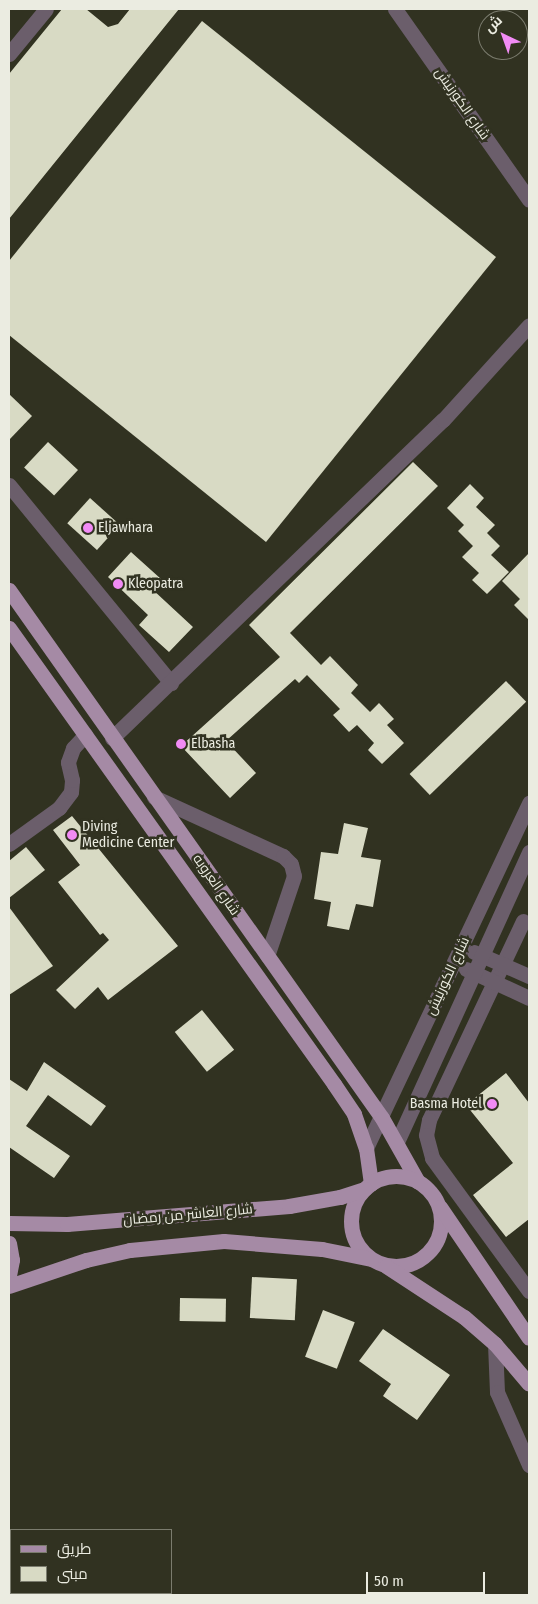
<!DOCTYPE html>
<meta charset="utf-8">
<style>
body{margin:0}
#map{position:relative;width:538px;height:1604px;overflow:hidden;background:#313221;font-family:"Fira Sans Condensed",Cairo,sans-serif}
div>[style]{position:absolute}
.building>*{inset:0;background:#d8dac4;transform-origin:0 0}
.minor>*{height:15px;margin:-7.5px;padding:0 7.5px;transform-origin:7.5px;border-radius:7.5px;background:#6b5e6b}
.major>*{height:15px;margin:-7.5px;padding:0 7.5px;transform-origin:7.5px;border-radius:7.5px;background:#a58aa5}
.major>.ring{margin:-7.5px;padding:0;box-sizing:content-box;background:none;border:15px solid #a58aa5;border-radius:50%}
.dots>*{width:14px;height:14px;translate:-50% -50%;box-sizing:border-box;border:2px solid #313221;border-radius:50%}
span{translate:-50% -50%;white-space:nowrap;text-align:center;line-height:1.15;-webkit-text-stroke:5px #313221;paint-order:stroke}
.street-label{font-size:14px;color:#ebece1}
.poi-label{font-size:14px;color:#ebece1}
.left{translate:0 -50%;text-align:left}
.right{translate:-100% -50%;text-align:right}
.frame{position:absolute;inset:0;border:10px solid #ebece1;pointer-events:none}
.legend{position:absolute;left:10px;top:1529px;width:162px;height:65px;box-sizing:border-box;background:#313221;border:1px solid #7b7c6e;margin:0;padding:6px 9px;list-style:none;font-size:15px;color:#ebece1}
.legend li{display:flex;align-items:center;gap:10px;height:25px}
.legend b{width:25px;border:1px solid #7b7c6e}
.north{position:absolute;left:478px;top:10px;width:50px;height:50px;box-sizing:border-box;background:#313221;border:1px solid #7b7c6e;border-radius:50%;rotate:318deg;font-size:14px;font-weight:700;line-height:20px;text-align:center;color:#ebece1}
.north::after{content:'';display:block;margin:auto;width:18px;height:22px;background:#f18bf5;clip-path:polygon(50% 0,100% 100%,50% 72%,0 100%)}
.scale{position:absolute;left:366px;top:1572px;width:119px;height:22px;box-sizing:border-box;border:2px solid #ebece1;border-top:0;padding-left:6px;font-size:15px;line-height:18px;white-space:nowrap;color:#ebece1;-webkit-text-stroke:4px #313221;paint-order:stroke}
</style>
<div id="map">
<div class="building">
<i style="clip-path:polygon(62px 9px,86px 9px,108px 27px,118px 24px,130px 9px,179px 9px,9px 219px,9px 74px)"></i>
<i style="clip-path:polygon(202px 21px,496px 257px,266px 542px,9px 335px,9px 261px)"></i>
<i style="clip-path:polygon(9px 394px,32px 416px,9px 440px)"></i>
<i style="left:48px;top:442px;width:41px;height:35px;rotate:43deg"></i>
<i style="clip-path:polygon(413px 462px,438px 486px,290px 633px,321px 665px,330px 656px,358px 685px,351px 693px,370px 712px,379px 703px,394px 719px,387px 725px,404px 743px,382px 764px,368px 750px,374px 743px,357px 725px,349px 732px,333px 715px,340px 709px,307px 675px,299px 683px,295px 679px,226px 741px,256px 773px,230px 798px,181px 746px,280px 657px,249px 625px)"></i>
<i style="clip-path:polygon(470px 484px,484px 498px,476px 507px,495px 525px,487px 533px,500px 546px,491px 555px,509px 572px,487px 594px,472px 580px,479px 573px,462px 557px,473px 546px,458px 531px,464px 525px,447px 508px)"></i>
<i style="left:90px;top:498px;width:40px;height:34px;rotate:42deg"></i>
<i style="clip-path:polygon(131px 552px,161px 579px,152px 589px,193px 627px,169px 652px,139px 625px,148px 615px,108px 577px)"></i>
<i style="clip-path:polygon(529px 553px,529px 620px,514px 605px,520px 599px,502px 581px)"></i>
<i style="left:506px;top:681px;width:29px;height:134px;rotate:46deg"></i>
<i style="clip-path:polygon(72px 816px,178px 946px,108px 1000px,98px 987px,75px 1009px,56px 990px,109px 940px,103px 933px,100px 935px,58px 882px,80px 865px,53px 830px)"></i>
<i style="clip-path:polygon(344px 823px,368px 828px,361px 857px,381px 860px,373px 907px,356px 904px,349px 930px,327px 926px,331px 902px,314px 899px,321px 852px,338px 854px)"></i>
<i style="clip-path:polygon(26px 847px,45px 870px,9px 898px,9px 861px)"></i>
<i style="clip-path:polygon(9px 907px,53px 966px,9px 995px)"></i>
<i style="left:202px;top:1010px;width:51px;height:35px;rotate:51deg"></i>
<i style="clip-path:polygon(44px 1062px,106px 1106px,91px 1126px,48px 1095px,26px 1126px,70px 1156px,54px 1178px,9px 1147px,9px 1079px,27px 1091px)"></i>
<i style="clip-path:polygon(506px 1073px,529px 1103px,529px 1219px,506px 1237px,473px 1195px,513px 1163px,466px 1105px)"></i>
<i style="left:252px;top:1277px;width:45px;height:41px;rotate:3deg"></i>
<i style="left:180px;top:1298px;width:46px;height:23px;rotate:1deg"></i>
<i style="left:323px;top:1310px;width:34px;height:50px;rotate:21deg"></i>
<i style="clip-path:polygon(383px 1329px,450px 1375px,417px 1420px,383px 1396px,391px 1384px,359px 1361px)"></i>
</div>
<div class="minor">
<i style="left:395px;top:9px;width:233px;rotate:54.9deg"></i>
<i style="left:9px;top:54px;width:58px;rotate:-50.6deg"></i>
<i style="left:9px;top:485px;width:256px;rotate:50.7deg"></i>
<i style="left:112px;top:738px;width:459px;rotate:-43.9deg"></i>
<i style="left:443px;top:420px;width:128px;rotate:-47.8deg"></i>
<i style="left:154px;top:797px;width:142px;rotate:24.6deg"></i>
<i style="left:283px;top:856px;width:11px;rotate:45deg"></i>
<i style="left:291px;top:864px;width:12px;rotate:76deg"></i>
<i style="left:294px;top:876px;width:84px;rotate:108.6deg"></i>
<i style="left:9px;top:844px;width:62px;rotate:-35.8deg"></i>
<i style="left:59px;top:808px;width:20px;rotate:-53deg"></i>
<i style="left:71px;top:792px;width:12px;rotate:-85deg"></i>
<i style="left:72px;top:780px;width:18px;rotate:-103deg"></i>
<i style="left:68px;top:762px;width:15px;rotate:-70deg"></i>
<i style="left:73px;top:748px;width:18px;rotate:-47deg"></i>
<i style="left:523px;top:921px;width:220px;rotate:115.3deg"></i>
<i style="left:429px;top:1120px;width:15px;rotate:101deg"></i>
<i style="left:426px;top:1135px;width:24px;rotate:75deg"></i>
<i style="left:432px;top:1158px;width:165px;rotate:53.9deg"></i>
<i style="left:474px;top:952px;width:60px;rotate:23.6deg"></i>
<i style="left:466px;top:969px;width:69px;rotate:24.7deg"></i>
<i style="left:397px;top:1142px;width:319px;rotate:-65.5deg"></i>
<i style="left:366px;top:1148px;width:382px;rotate:-64.7deg"></i>
<i style="left:495px;top:1344px;width:48px;rotate:87.6deg"></i>
<i style="left:497px;top:1392px;width:80px;rotate:66.3deg"></i>
</div>
<div class="major">
<i style="left:9px;top:590px;width:646px;rotate:54.76deg"></i>
<i style="left:382px;top:1118px;width:73px;rotate:60.6deg"></i>
<i style="left:9px;top:628px;width:560px;rotate:54.52deg"></i>
<i style="left:334px;top:1084px;width:36px;rotate:56deg"></i>
<i style="left:354px;top:1114px;width:36px;rotate:71deg"></i>
<i style="left:366px;top:1148px;width:36px;rotate:82deg"></i>
<i class="ring" style="left:351px;top:1176px;width:75px;height:75px"></i>
<i style="left:440px;top:1207px;width:158px;rotate:55.8deg"></i>
<i style="left:9px;top:1223px;width:58px;rotate:1deg"></i>
<i style="left:67px;top:1224px;width:223px;rotate:-4.6deg"></i>
<i style="left:289px;top:1206px;width:52px;rotate:-10deg"></i>
<i style="left:340px;top:1197px;width:26px;rotate:-18deg"></i>
<i style="left:9px;top:1243px;width:17px;rotate:80deg"></i>
<i style="left:12px;top:1260px;width:16px;rotate:101deg"></i>
<i style="left:386px;top:1266px;width:93px;rotate:33.2deg"></i>
<i style="left:464px;top:1317px;width:41px;rotate:41.1deg"></i>
<i style="left:495px;top:1344px;width:52px;rotate:49.6deg"></i>
<i style="left:9px;top:1286px;width:81px;rotate:-18.7deg"></i>
<i style="left:86px;top:1260px;width:45px;rotate:-12.8deg"></i>
<i style="left:130px;top:1250px;width:94px;rotate:-5.5deg"></i>
<i style="left:224px;top:1241px;width:98px;rotate:4.7deg"></i>
<i style="left:322px;top:1249px;width:50px;rotate:11.5deg"></i>
</div>
<div class="dots">
<i style="left:88px;top:528px;background:#f18bf5"></i>
<i style="left:118px;top:584px;background:#f18bf5"></i>
<i style="left:181px;top:744px;background:#f18bf5"></i>
<i style="left:72px;top:835px;background:#f18bf5"></i>
<i style="left:492px;top:1104px;background:#f18bf5"></i>
</div>
<div class="street-label">
<span style="left:462px;top:104px;rotate:55deg">شارع الكورنيش</span>
<span style="left:216px;top:885px;rotate:55deg">شارع العروبه</span>
<span style="left:448px;top:976px;rotate:-65deg">شارع الكورنيش</span>
<span style="left:188px;top:1215px;rotate:-5deg">شارع العاشر من رمضان</span>
</div>
<div class="poi-label">
<span class="left" style="left:98px;top:528px">Eljawhara</span>
<span class="left" style="left:128px;top:584px">Kleopatra</span>
<span class="left" style="left:191px;top:744px">Elbasha</span>
<span class="left" style="left:82px;top:835px">Diving<br>Medicine Center</span>
<span class="right" style="left:482px;top:1104px">Basma Hotel</span>
</div>
<div class="frame"></div>
<ul class="legend">
<li><b style="height:6px;background:#a58aa5"></b>طريق</li>
<li><b style="height:14px;background:#d8dac4"></b>مبنى</li>
</ul>
<div class="north">ش</div>
<div class="scale">50 m</div>
</div>
